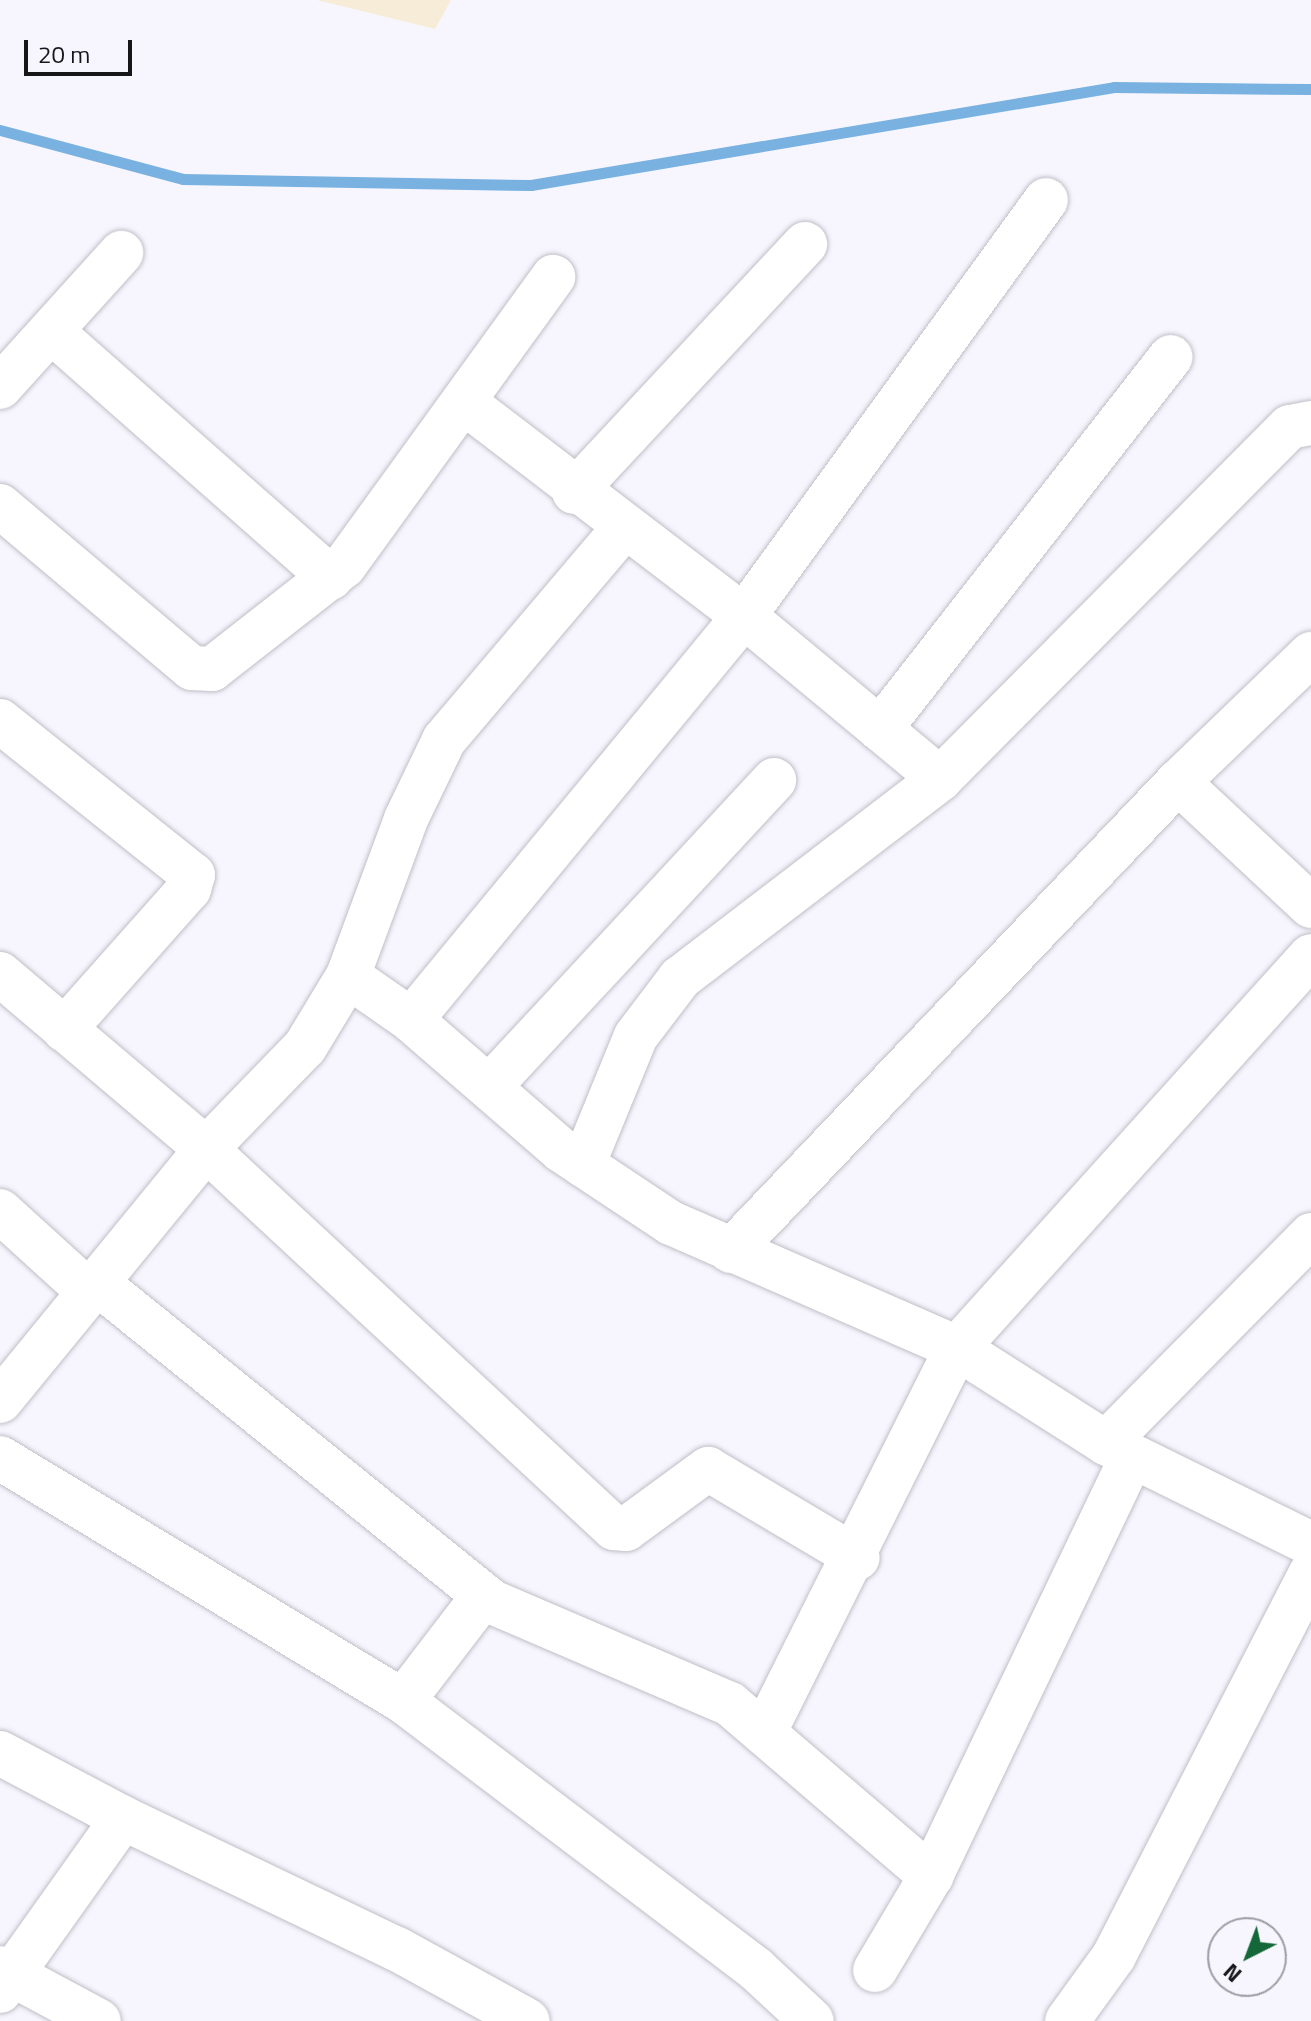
<!DOCTYPE html>
<style>
body{margin:0}
#map{position:relative;width:1311px;height:2021px;overflow:hidden;background:#f7f6fe;font-family:"Titillium Web",sans-serif}
div>[style]{position:absolute}
.industrial>*{inset:0;background:#f6ecd7}
.stream>*{height:11px;margin:-5.5px;padding:0 5.5px;transform-origin:5.5px;border-radius:5.5px;background:#79b2e0}
.roads{filter:drop-shadow(0 0 2px #bfbfc7) drop-shadow(0 0 2px #bfbfc7)}
.minor>*{height:44px;margin:-22px;padding:0 22px;transform-origin:22px;border-radius:22px;background:#fff}
span{translate:-50% -50%;white-space:nowrap;text-align:center;line-height:1.15;-webkit-text-stroke:7px #f7f6fe;paint-order:stroke}
.north{position:absolute;left:1207px;top:1917px;width:80px;height:80px;box-sizing:border-box;background:#f7f6fe;border:2px solid #9d9da3;border-radius:50%;rotate:222deg;font-size:22px;font-weight:700;line-height:32px;text-align:center;color:#17171a}
.north::after{content:'';display:block;margin:auto;width:28px;height:36px;background:#136738;clip-path:polygon(50% 0,100% 100%,50% 72%,0 100%)}
.scale{position:absolute;left:24px;top:40px;width:108px;height:36px;box-sizing:border-box;border:4px solid #17171a;border-top:0;padding-left:10px;font-size:24px;line-height:28px;white-space:nowrap;color:#17171a;-webkit-text-stroke:6px #f7f6fe;paint-order:stroke}
</style>
<div id="map">
<div class="industrial">
<i style="clip-path:polygon(317px 0,451px 0,435px 29px)"></i>
</div>
<div class="stream">
<i style="left:0;top:130px;width:189px;rotate:15deg"></i>
<i style="left:183px;top:179px;width:348px;rotate:1deg"></i>
<i style="left:531px;top:185px;width:591px;rotate:-9.54deg"></i>
<i style="left:1114px;top:87px;width:197px;rotate:0.6deg"></i>
</div>
<div class="roads">
<div class="minor">
<i style="left:51px;top:331px;width:373px;rotate:41.4deg"></i>
<i style="left:0;top:387px;width:181px;rotate:-47.9deg"></i>
<i style="left:465px;top:403px;width:351px;rotate:37.4deg"></i>
<i style="left:744px;top:616px;width:255px;rotate:39.7deg"></i>
<i style="left:574px;top:492px;width:339px;rotate:-47deg"></i>
<i style="left:0;top:506px;width:251px;rotate:40.2deg"></i>
<i style="left:192px;top:668px;width:20px;rotate:3deg"></i>
<i style="left:212px;top:669px;width:167px;rotate:-38deg"></i>
<i style="left:344px;top:566px;width:357px;rotate:-54.1deg"></i>
<i style="left:0;top:721px;width:247px;rotate:38.6deg"></i>
<i style="left:193px;top:875px;width:15px;rotate:106deg"></i>
<i style="left:189px;top:889px;width:188px;rotate:131.6deg"></i>
<i style="left:880px;top:729px;width:472px;rotate:-52deg"></i>
<i style="left:1178px;top:782px;width:182px;rotate:43deg"></i>
<i style="left:0;top:974px;width:270px;rotate:40.3deg"></i>
<i style="left:206px;top:1149px;width:557px;rotate:42.89deg"></i>
<i style="left:614px;top:1528px;width:12px;rotate:5deg"></i>
<i style="left:626px;top:1529px;width:102px;rotate:-36.2deg"></i>
<i style="left:708px;top:1469px;width:174px;rotate:30.7deg"></i>
<i style="left:348px;top:976px;width:167px;rotate:-69.7deg"></i>
<i style="left:406px;top:819px;width:88px;rotate:-64.3deg"></i>
<i style="left:444px;top:740px;width:278px;rotate:-49.7deg"></i>
<i style="left:411px;top:1020px;width:524px;rotate:-50.5deg"></i>
<i style="left:744px;top:616px;width:514px;rotate:-54.02deg"></i>
<i style="left:489px;top:1087px;width:419px;rotate:-47.1deg"></i>
<i style="left:583px;top:1165px;width:139px;rotate:-67.7deg"></i>
<i style="left:636px;top:1036px;width:73px;rotate:-52.8deg"></i>
<i style="left:680px;top:978px;width:327px;rotate:-37.4deg"></i>
<i style="left:940px;top:779px;width:496px;rotate:-45.2deg"></i>
<i style="left:1290px;top:427px;width:21px;rotate:-11deg"></i>
<i style="left:0;top:1211px;width:120px;rotate:42.3deg"></i>
<i style="left:731px;top:1251px;width:648px;rotate:-46.38deg"></i>
<i style="left:1178px;top:782px;width:185px;rotate:-43.9deg"></i>
<i style="left:96px;top:1282px;width:509px;rotate:38.94deg"></i>
<i style="left:492px;top:1602px;width:259px;rotate:23.2deg"></i>
<i style="left:730px;top:1704px;width:265px;rotate:40.6deg"></i>
<i style="left:931px;top:1876px;width:465px;rotate:-64.4deg"></i>
<i style="left:0;top:1401px;width:325px;rotate:-50.7deg"></i>
<i style="left:206px;top:1149px;width:142px;rotate:-45.9deg"></i>
<i style="left:305px;top:1047px;width:83px;rotate:-58.8deg"></i>
<i style="left:348px;top:976px;width:77px;rotate:34.9deg"></i>
<i style="left:411px;top:1020px;width:198px;rotate:40.9deg"></i>
<i style="left:561px;top:1150px;width:132px;rotate:33.6deg"></i>
<i style="left:671px;top:1223px;width:312px;rotate:23.6deg"></i>
<i style="left:957px;top:1348px;width:528px;rotate:-47.92deg"></i>
<i style="left:1106px;top:1443px;width:292px;rotate:-45.4deg"></i>
<i style="left:0;top:1458px;width:471px;rotate:31.1deg"></i>
<i style="left:403px;top:1701px;width:443px;rotate:37.2deg"></i>
<i style="left:756px;top:1969px;width:76px;rotate:42.9deg"></i>
<i style="left:403px;top:1701px;width:133px;rotate:-52.6deg"></i>
<i style="left:764px;top:1733px;width:431px;rotate:-63.4deg"></i>
<i style="left:957px;top:1348px;width:177px;rotate:32.5deg"></i>
<i style="left:1106px;top:1443px;width:229px;rotate:26.2deg"></i>
<i style="left:0;top:1753px;width:139px;rotate:27.9deg"></i>
<i style="left:123px;top:1818px;width:212px;rotate:125.4deg"></i>
<i style="left:123px;top:1818px;width:304px;rotate:25.6deg"></i>
<i style="left:397px;top:1949px;width:149px;rotate:28.8deg"></i>
<i style="left:0;top:1968px;width:112px;rotate:28.2deg"></i>
<i style="left:875px;top:1970px;width:109px;rotate:-59.2deg"></i>
<i style="left:1067px;top:2021px;width:80px;rotate:-54.1deg"></i>
<i style="left:1114px;top:1956px;width:431px;rotate:-62.8deg"></i>
</div>
</div>
<div class="north">N</div>
<div class="scale">20 m</div>
</div>
